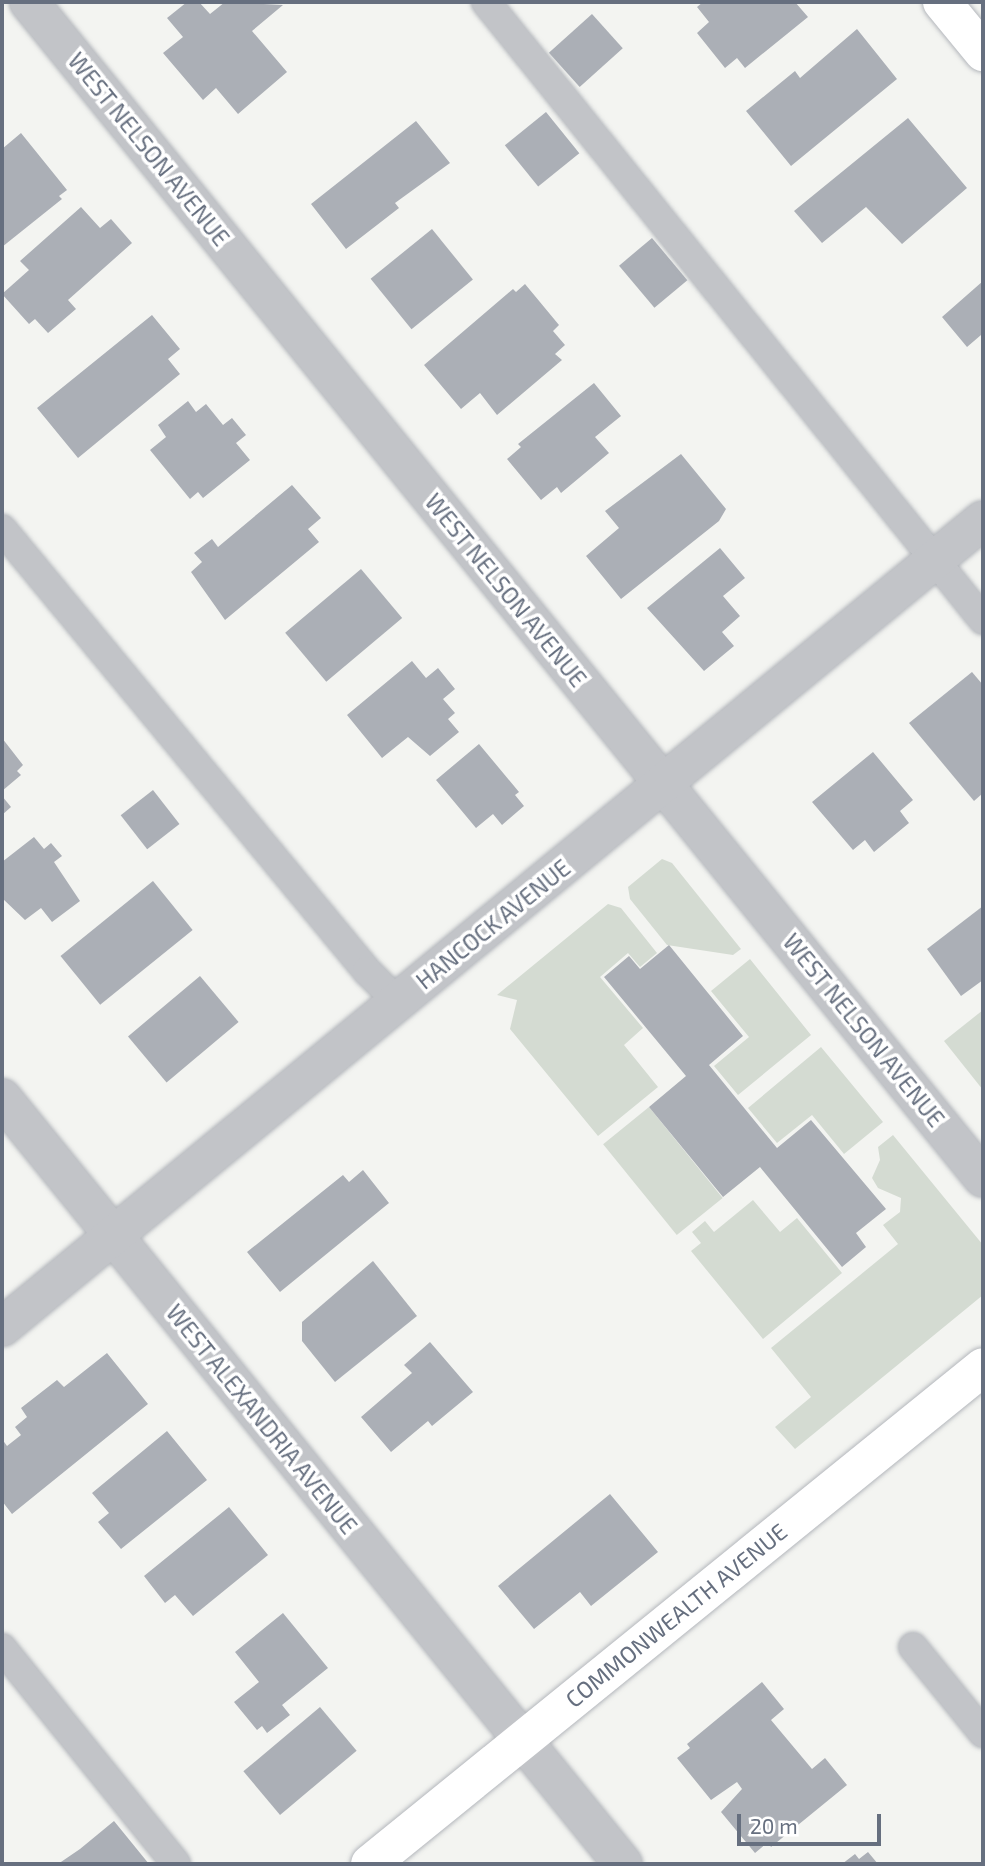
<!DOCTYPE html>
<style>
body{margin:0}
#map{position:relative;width:985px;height:1866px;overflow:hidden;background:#f3f4f1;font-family:"Exo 2",sans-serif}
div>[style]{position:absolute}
.green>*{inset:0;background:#d4dbd2;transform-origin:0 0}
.building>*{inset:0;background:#abafb6;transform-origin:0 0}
.roads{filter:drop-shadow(0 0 2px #b4b7bc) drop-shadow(0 0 2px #b4b7bc)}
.lane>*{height:28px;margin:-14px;padding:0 14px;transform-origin:14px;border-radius:14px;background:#c2c4c8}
.street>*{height:38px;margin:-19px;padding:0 19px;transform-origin:19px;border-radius:19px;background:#c2c4c8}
.secondary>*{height:38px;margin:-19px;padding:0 19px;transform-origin:19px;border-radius:19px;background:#fff}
span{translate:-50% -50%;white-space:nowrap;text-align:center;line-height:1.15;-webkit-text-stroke:7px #fff;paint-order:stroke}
.street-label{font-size:23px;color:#666f7f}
.frame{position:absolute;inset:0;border:4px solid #666f7f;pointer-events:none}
.scale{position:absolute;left:737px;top:1814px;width:144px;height:32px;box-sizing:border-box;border:4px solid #666f7f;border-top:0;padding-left:9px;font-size:21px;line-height:24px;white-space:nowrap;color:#666f7f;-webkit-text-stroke:5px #fff;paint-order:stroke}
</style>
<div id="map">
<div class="green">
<i style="clip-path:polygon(662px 859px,672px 863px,741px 949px,733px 955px,667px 945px,630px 899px,628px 887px)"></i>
<i style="clip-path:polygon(608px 904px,621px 908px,657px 953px,640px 967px,628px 953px,600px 977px,643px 1028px,624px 1045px,658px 1087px,598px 1136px,510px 1029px,517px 1000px,497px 995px)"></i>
<i style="clip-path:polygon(750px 959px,811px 1035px,738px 1095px,714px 1066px,749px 1037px,711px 991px)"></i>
<i style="clip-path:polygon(983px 1010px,983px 1090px,944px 1041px)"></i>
<i style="clip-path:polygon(821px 1047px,883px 1122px,844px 1154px,812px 1115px,777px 1143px,748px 1108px)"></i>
<i style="left:649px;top:1107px;width:117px;height:59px;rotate:51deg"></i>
<i style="clip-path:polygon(893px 1135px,983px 1245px,983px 1295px,795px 1449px,775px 1427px,811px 1397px,771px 1348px,898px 1244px,883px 1225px,900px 1212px,901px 1198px,878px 1188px,872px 1178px,880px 1160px,878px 1147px)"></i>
<i style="clip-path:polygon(753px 1200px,780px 1232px,797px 1218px,842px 1273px,763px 1339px,691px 1251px,701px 1243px,692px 1232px,705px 1221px,714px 1232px)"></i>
</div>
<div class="building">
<i style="clip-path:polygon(187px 2px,199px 2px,210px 14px,225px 2px,283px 5px,252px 31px,287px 72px,238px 114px,216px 88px,203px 100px,163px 53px,183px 37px,167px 18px)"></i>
<i style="clip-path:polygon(703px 2px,795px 2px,808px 17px,745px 68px,737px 58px,725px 68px,697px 33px,709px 22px,697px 7px)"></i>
<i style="left:592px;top:14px;width:46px;height:58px;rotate:48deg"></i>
<i style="clip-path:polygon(857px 29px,897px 79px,791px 166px,746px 111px,795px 71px,800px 78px)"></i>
<i style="left:546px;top:112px;width:53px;height:53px;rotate:51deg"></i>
<i style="clip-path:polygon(908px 118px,967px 188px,902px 244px,866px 207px,822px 243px,794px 211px)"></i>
<i style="clip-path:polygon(416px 121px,450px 163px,395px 203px,399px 208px,346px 249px,311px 204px)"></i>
<i style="clip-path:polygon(21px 133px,67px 190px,59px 196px,62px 199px,2px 247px,2px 149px)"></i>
<i style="clip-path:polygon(81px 207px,100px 228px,111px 219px,132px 243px,68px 300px,76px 309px,48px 333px,35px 319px,29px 324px,2px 294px,29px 270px,20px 261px)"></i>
<i style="left:432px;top:229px;width:65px;height:79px;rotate:51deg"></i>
<i style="left:652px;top:238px;width:55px;height:43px;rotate:50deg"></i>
<i style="clip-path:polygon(983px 281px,983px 338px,981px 335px,967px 347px,942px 317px)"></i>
<i style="clip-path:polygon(525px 284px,559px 325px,553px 331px,565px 345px,555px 354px,562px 360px,497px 415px,480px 393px,461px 409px,424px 365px,513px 289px,516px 292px)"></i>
<i style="clip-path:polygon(152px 315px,180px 349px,168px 359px,180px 374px,78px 458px,37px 408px)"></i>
<i style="clip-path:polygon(594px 383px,621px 416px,595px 437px,609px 453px,561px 493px,557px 487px,541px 500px,507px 459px,521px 447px,518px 444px)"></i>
<i style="clip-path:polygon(188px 401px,196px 412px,206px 404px,223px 425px,232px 418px,246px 435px,236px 443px,250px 460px,203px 498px,198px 492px,190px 499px,150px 450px,166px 437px,158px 425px)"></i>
<i style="clip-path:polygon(681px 454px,726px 509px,719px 521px,621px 599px,586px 556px,619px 528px,605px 511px)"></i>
<i style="clip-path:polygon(292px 485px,321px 518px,308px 529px,319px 542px,225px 620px,191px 572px,202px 562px,194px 553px,212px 539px,218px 547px)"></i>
<i style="clip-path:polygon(720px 548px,745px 578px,723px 596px,740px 616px,722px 632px,734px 646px,704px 671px,647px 608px)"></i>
<i style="left:361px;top:569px;width:64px;height:99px;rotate:50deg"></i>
<i style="clip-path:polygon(412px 661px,426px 678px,438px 668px,455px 689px,443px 699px,455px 713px,448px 719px,459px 732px,430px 756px,408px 737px,382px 758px,347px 715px)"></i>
<i style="clip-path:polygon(972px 672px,983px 685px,983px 793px,974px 801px,909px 723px)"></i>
<i style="clip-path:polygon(2px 738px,23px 765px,17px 771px,21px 775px,2px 791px)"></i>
<i style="clip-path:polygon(479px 744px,519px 792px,515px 795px,524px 806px,502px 825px,493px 814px,476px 828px,436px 780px)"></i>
<i style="clip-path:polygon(873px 752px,913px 800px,900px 811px,909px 823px,874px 852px,865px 840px,853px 850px,812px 802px)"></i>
<i style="left:153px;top:790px;width:43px;height:41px;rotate:52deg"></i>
<i style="clip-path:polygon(2px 796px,11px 807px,2px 815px)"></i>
<i style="clip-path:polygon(34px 837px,44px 849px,51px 843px,62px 856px,54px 862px,80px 901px,52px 922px,41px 908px,25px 920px,2px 898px,2px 862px)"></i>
<i style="left:153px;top:881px;width:63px;height:119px;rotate:51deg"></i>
<i style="clip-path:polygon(983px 906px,983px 980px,961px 996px,927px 949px)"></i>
<i style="clip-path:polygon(669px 945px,743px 1036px,709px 1065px,777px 1148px,811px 1120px,886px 1209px,856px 1233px,866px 1247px,842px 1267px,760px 1167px,723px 1197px,649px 1107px,686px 1076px,604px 977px,629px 956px,640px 969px)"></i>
<i style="left:200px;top:976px;width:60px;height:94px;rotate:50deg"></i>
<i style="clip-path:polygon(363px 1170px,389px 1203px,280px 1292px,247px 1252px,343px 1175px,349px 1182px)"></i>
<i style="clip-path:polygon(373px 1261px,417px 1316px,335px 1382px,302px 1341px,302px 1322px)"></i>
<i style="clip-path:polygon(430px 1342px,473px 1392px,432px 1426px,428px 1421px,391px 1452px,361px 1417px,412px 1373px,404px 1365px)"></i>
<i style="clip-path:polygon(107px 1353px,148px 1404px,12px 1514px,2px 1501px,2px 1439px,7px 1446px,21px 1435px,15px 1427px,27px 1417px,21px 1408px,57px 1380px,64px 1387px)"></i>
<i style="clip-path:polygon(167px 1431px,207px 1480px,121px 1549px,98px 1522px,109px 1513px,92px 1493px)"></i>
<i style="clip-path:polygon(610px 1494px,658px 1552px,591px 1606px,580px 1592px,534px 1629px,498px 1586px)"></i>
<i style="clip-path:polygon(229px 1507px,268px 1555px,193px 1616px,175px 1595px,165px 1603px,144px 1576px)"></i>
<i style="clip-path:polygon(283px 1613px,328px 1668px,282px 1705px,290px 1715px,267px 1733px,262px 1726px,257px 1730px,234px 1702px,259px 1682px,235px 1652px)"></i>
<i style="clip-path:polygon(762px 1682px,784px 1709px,771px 1720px,812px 1769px,825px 1758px,847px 1785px,771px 1847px,768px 1842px,755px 1853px,721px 1812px,742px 1789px,737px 1782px,711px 1800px,677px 1758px,690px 1748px,687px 1744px)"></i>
<i style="left:320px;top:1707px;width:57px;height:100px;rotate:50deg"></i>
<i style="clip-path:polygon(114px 1821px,149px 1864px,58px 1864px,80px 1849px)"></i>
<i style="clip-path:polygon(868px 1852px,878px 1864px,842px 1864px,855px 1854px,859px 1859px)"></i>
</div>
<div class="roads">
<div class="lane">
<i style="left:486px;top:2px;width:793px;rotate:51.19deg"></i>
<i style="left:2px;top:529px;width:573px;rotate:50.45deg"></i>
<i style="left:367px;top:971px;width:44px;rotate:45deg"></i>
<i style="left:913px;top:1647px;width:111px;rotate:50.9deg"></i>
<i style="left:2px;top:1648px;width:277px;rotate:51.1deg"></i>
</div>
<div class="street">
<i style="left:29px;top:2px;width:1514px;rotate:50.95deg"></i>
<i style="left:2px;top:1098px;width:986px;rotate:50.97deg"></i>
<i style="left:2px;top:1327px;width:1270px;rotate:-39.44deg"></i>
</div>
<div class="secondary">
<i style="left:942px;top:2px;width:65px;rotate:50.6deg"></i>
<i style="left:370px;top:1864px;width:789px;rotate:-39.03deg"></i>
</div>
</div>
<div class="street-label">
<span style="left:149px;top:149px;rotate:51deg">WEST NELSON AVENUE</span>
<span style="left:506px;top:590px;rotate:51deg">WEST NELSON AVENUE</span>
<span style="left:493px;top:924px;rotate:-39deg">HANCOCK AVENUE</span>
<span style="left:864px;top:1030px;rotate:51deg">WEST NELSON AVENUE</span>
<span style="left:262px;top:1419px;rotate:51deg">WEST ALEXANDRIA AVENUE</span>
<span style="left:676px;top:1615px;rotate:-39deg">COMMONWEALTH AVENUE</span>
</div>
<div class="frame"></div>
<div class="scale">20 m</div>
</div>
